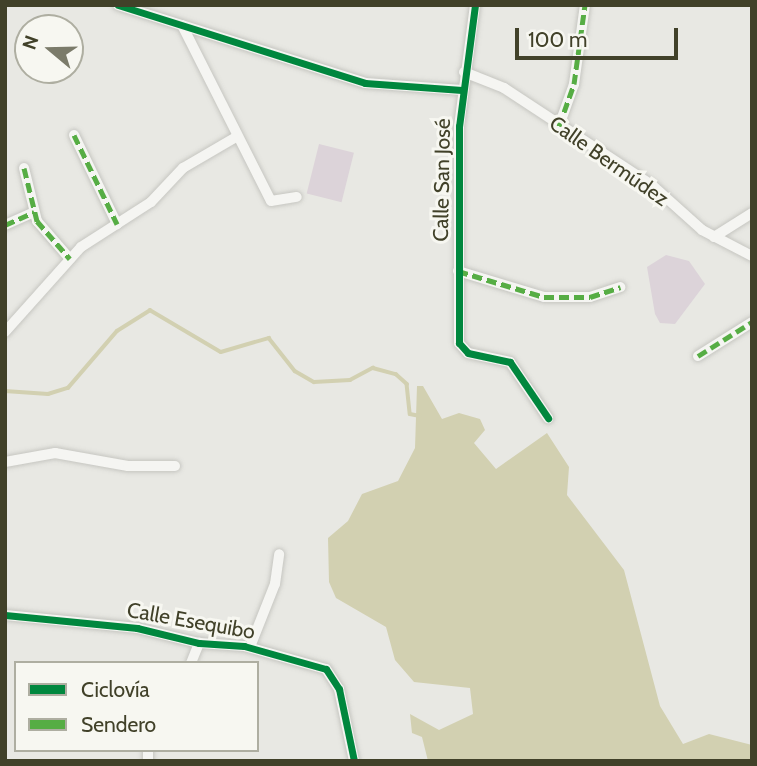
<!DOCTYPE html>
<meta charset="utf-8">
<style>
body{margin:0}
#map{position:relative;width:757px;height:766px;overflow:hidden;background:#e8e8e3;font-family:Cabin,sans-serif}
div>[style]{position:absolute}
.green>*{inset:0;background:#dcd3d9;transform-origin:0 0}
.water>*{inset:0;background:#d2d0b1}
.stream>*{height:3.5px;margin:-1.75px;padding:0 1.75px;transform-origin:1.75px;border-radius:1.75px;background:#d2d0b1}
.roads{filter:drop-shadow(0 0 2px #c6c6c1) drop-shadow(0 0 2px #c6c6c1)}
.street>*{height:10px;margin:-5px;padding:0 5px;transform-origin:5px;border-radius:5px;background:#f5f5f2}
.quiet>*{height:5px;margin-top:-2.5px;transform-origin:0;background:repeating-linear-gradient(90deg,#56ad44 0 10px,transparent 0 15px)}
.cycleway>*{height:7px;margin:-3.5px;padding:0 3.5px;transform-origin:3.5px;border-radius:3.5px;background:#00873e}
span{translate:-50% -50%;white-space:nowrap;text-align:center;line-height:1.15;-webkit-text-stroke:6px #f7f7f1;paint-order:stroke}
.street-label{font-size:21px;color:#414129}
.frame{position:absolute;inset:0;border:7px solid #414129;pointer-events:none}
.legend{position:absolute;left:14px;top:661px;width:245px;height:91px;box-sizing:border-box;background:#f7f7f1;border:2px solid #aeaea1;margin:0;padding:9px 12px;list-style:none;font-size:21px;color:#414129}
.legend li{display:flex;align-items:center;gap:14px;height:35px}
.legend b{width:35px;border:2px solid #aeaea1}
.north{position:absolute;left:14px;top:14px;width:70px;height:70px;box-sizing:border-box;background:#f7f7f1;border:2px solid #aeaea1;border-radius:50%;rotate:289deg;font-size:19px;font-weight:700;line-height:28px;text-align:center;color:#414129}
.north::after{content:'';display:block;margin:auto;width:24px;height:32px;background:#7b7b6a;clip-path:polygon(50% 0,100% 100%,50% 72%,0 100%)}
.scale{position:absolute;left:515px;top:28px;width:163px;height:32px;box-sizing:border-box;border:4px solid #414129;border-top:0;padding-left:9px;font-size:21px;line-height:24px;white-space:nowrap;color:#414129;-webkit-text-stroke:5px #f7f7f1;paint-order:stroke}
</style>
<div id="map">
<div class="green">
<i style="left:319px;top:144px;width:36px;height:51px;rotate:14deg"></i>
<i style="clip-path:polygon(666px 255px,689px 261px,705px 284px,675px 324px,660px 323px,655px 314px,647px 267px)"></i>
</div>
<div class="water">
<i style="clip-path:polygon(417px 386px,423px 386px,442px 419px,459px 413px,480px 419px,485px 430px,474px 443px,496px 469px,547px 433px,569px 467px,567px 495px,624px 570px,660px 706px,683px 744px,709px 734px,752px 745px,752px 761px,428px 761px,422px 737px,412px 733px,410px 714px,439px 730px,473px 714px,470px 688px,414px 682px,395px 660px,386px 627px,336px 598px,329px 582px,328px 538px,348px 521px,362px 494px,398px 481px,415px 448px)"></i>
</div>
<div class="stream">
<i style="left:5px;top:391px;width:43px;rotate:4deg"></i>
<i style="left:48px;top:394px;width:21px;rotate:-17deg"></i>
<i style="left:68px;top:388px;width:75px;rotate:-49.3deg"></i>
<i style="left:117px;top:331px;width:39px;rotate:-32deg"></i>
<i style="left:150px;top:310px;width:82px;rotate:30.6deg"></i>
<i style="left:221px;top:352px;width:50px;rotate:-16.3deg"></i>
<i style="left:269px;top:338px;width:42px;rotate:51.8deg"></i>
<i style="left:295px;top:371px;width:22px;rotate:30deg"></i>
<i style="left:314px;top:382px;width:36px;rotate:-3deg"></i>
<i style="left:350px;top:380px;width:26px;rotate:-28deg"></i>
<i style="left:373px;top:368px;width:24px;rotate:15deg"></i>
<i style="left:396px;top:374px;width:15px;rotate:42deg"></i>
<i style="left:407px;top:384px;width:30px;rotate:84deg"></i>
<i style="left:410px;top:414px;width:10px;rotate:11deg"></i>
</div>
<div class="roads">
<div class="street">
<i style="left:118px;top:5px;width:259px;rotate:17.5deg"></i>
<i style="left:365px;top:83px;width:97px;rotate:4.1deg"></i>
<i style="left:475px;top:5px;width:122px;rotate:97.5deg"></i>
<i style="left:459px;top:126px;width:217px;rotate:90deg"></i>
<i style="left:459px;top:343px;width:13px;rotate:48deg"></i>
<i style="left:468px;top:353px;width:43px;rotate:12.1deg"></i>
<i style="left:510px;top:362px;width:68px;rotate:55.8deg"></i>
<i style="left:182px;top:25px;width:197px;rotate:63.2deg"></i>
<i style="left:271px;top:201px;width:26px;rotate:-9deg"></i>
<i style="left:464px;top:72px;width:43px;rotate:21.8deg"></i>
<i style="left:504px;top:88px;width:178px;rotate:33.3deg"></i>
<i style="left:653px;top:186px;width:66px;rotate:41.9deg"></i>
<i style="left:702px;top:230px;width:56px;rotate:27.5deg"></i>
<i style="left:559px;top:126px;width:45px;rotate:-70.3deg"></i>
<i style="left:574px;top:84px;width:80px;rotate:-82.1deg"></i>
<i style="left:74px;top:135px;width:99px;rotate:64.2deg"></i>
<i style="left:24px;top:168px;width:55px;rotate:76.2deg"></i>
<i style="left:37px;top:221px;width:50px;rotate:49deg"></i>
<i style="left:5px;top:225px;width:32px;rotate:-24deg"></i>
<i style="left:714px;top:237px;width:45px;rotate:-32.3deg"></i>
<i style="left:458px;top:271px;width:90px;rotate:16.8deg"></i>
<i style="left:544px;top:297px;width:46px"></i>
<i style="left:590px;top:297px;width:32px;rotate:-18deg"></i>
<i style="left:5px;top:332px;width:114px;rotate:-48.2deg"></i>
<i style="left:81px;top:247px;width:83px;rotate:-32.7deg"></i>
<i style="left:151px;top:202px;width:47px;rotate:-46.7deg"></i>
<i style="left:183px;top:168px;width:61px;rotate:-30.3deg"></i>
<i style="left:698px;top:356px;width:64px;rotate:-32.2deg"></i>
<i style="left:5px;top:462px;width:51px;rotate:-10.2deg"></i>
<i style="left:55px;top:453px;width:74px;rotate:10.1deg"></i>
<i style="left:128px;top:466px;width:47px"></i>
<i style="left:5px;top:615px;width:133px;rotate:5.6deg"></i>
<i style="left:137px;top:628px;width:64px;rotate:13.6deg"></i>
<i style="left:199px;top:643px;width:45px;rotate:3.8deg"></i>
<i style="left:244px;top:646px;width:85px;rotate:15.7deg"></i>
<i style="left:326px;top:669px;width:24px;rotate:57deg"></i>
<i style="left:339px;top:689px;width:74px;rotate:78.2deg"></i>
<i style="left:250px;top:647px;width:68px;rotate:-68.4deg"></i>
<i style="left:275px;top:584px;width:30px;rotate:-82deg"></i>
<i style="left:191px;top:663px;width:22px;rotate:-68deg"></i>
<i style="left:148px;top:761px;width:11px;rotate:-90deg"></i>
</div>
</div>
<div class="quiet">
<i style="left:559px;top:126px;width:45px;rotate:-70.3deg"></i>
<i style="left:574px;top:84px;width:80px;rotate:-82.1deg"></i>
<i style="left:74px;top:135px;width:99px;rotate:64.2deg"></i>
<i style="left:24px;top:168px;width:55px;rotate:76.2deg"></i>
<i style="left:37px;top:221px;width:50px;rotate:49deg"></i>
<i style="left:5px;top:225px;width:32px;rotate:-24deg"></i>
<i style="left:458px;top:271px;width:90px;rotate:16.8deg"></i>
<i style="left:544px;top:297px;width:46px"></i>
<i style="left:590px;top:297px;width:32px;rotate:-18deg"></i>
<i style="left:698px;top:356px;width:64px;rotate:-32.2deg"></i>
</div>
<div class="cycleway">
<i style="left:118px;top:5px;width:259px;rotate:17.5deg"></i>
<i style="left:365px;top:83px;width:97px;rotate:4.1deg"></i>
<i style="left:475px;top:5px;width:122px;rotate:97.5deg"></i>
<i style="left:459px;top:126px;width:217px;rotate:90deg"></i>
<i style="left:459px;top:343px;width:13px;rotate:48deg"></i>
<i style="left:468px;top:353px;width:43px;rotate:12.1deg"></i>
<i style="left:510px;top:362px;width:68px;rotate:55.8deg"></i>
<i style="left:5px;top:615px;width:133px;rotate:5.6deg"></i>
<i style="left:137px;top:628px;width:64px;rotate:13.6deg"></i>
<i style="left:199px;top:643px;width:45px;rotate:3.8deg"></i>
<i style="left:244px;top:646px;width:85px;rotate:15.7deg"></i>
<i style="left:326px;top:669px;width:24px;rotate:57deg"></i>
<i style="left:339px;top:689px;width:74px;rotate:78.2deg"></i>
</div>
<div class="street-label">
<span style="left:609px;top:161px;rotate:35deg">Calle Bermúdez</span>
<span style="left:442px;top:180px;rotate:-89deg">Calle San José</span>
<span style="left:191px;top:621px;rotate:10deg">Calle Esequibo</span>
</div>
<div class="frame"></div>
<ul class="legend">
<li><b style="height:9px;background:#00873e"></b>Ciclovía</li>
<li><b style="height:9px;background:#56ad44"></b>Sendero</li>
</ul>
<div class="north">N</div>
<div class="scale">100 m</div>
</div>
